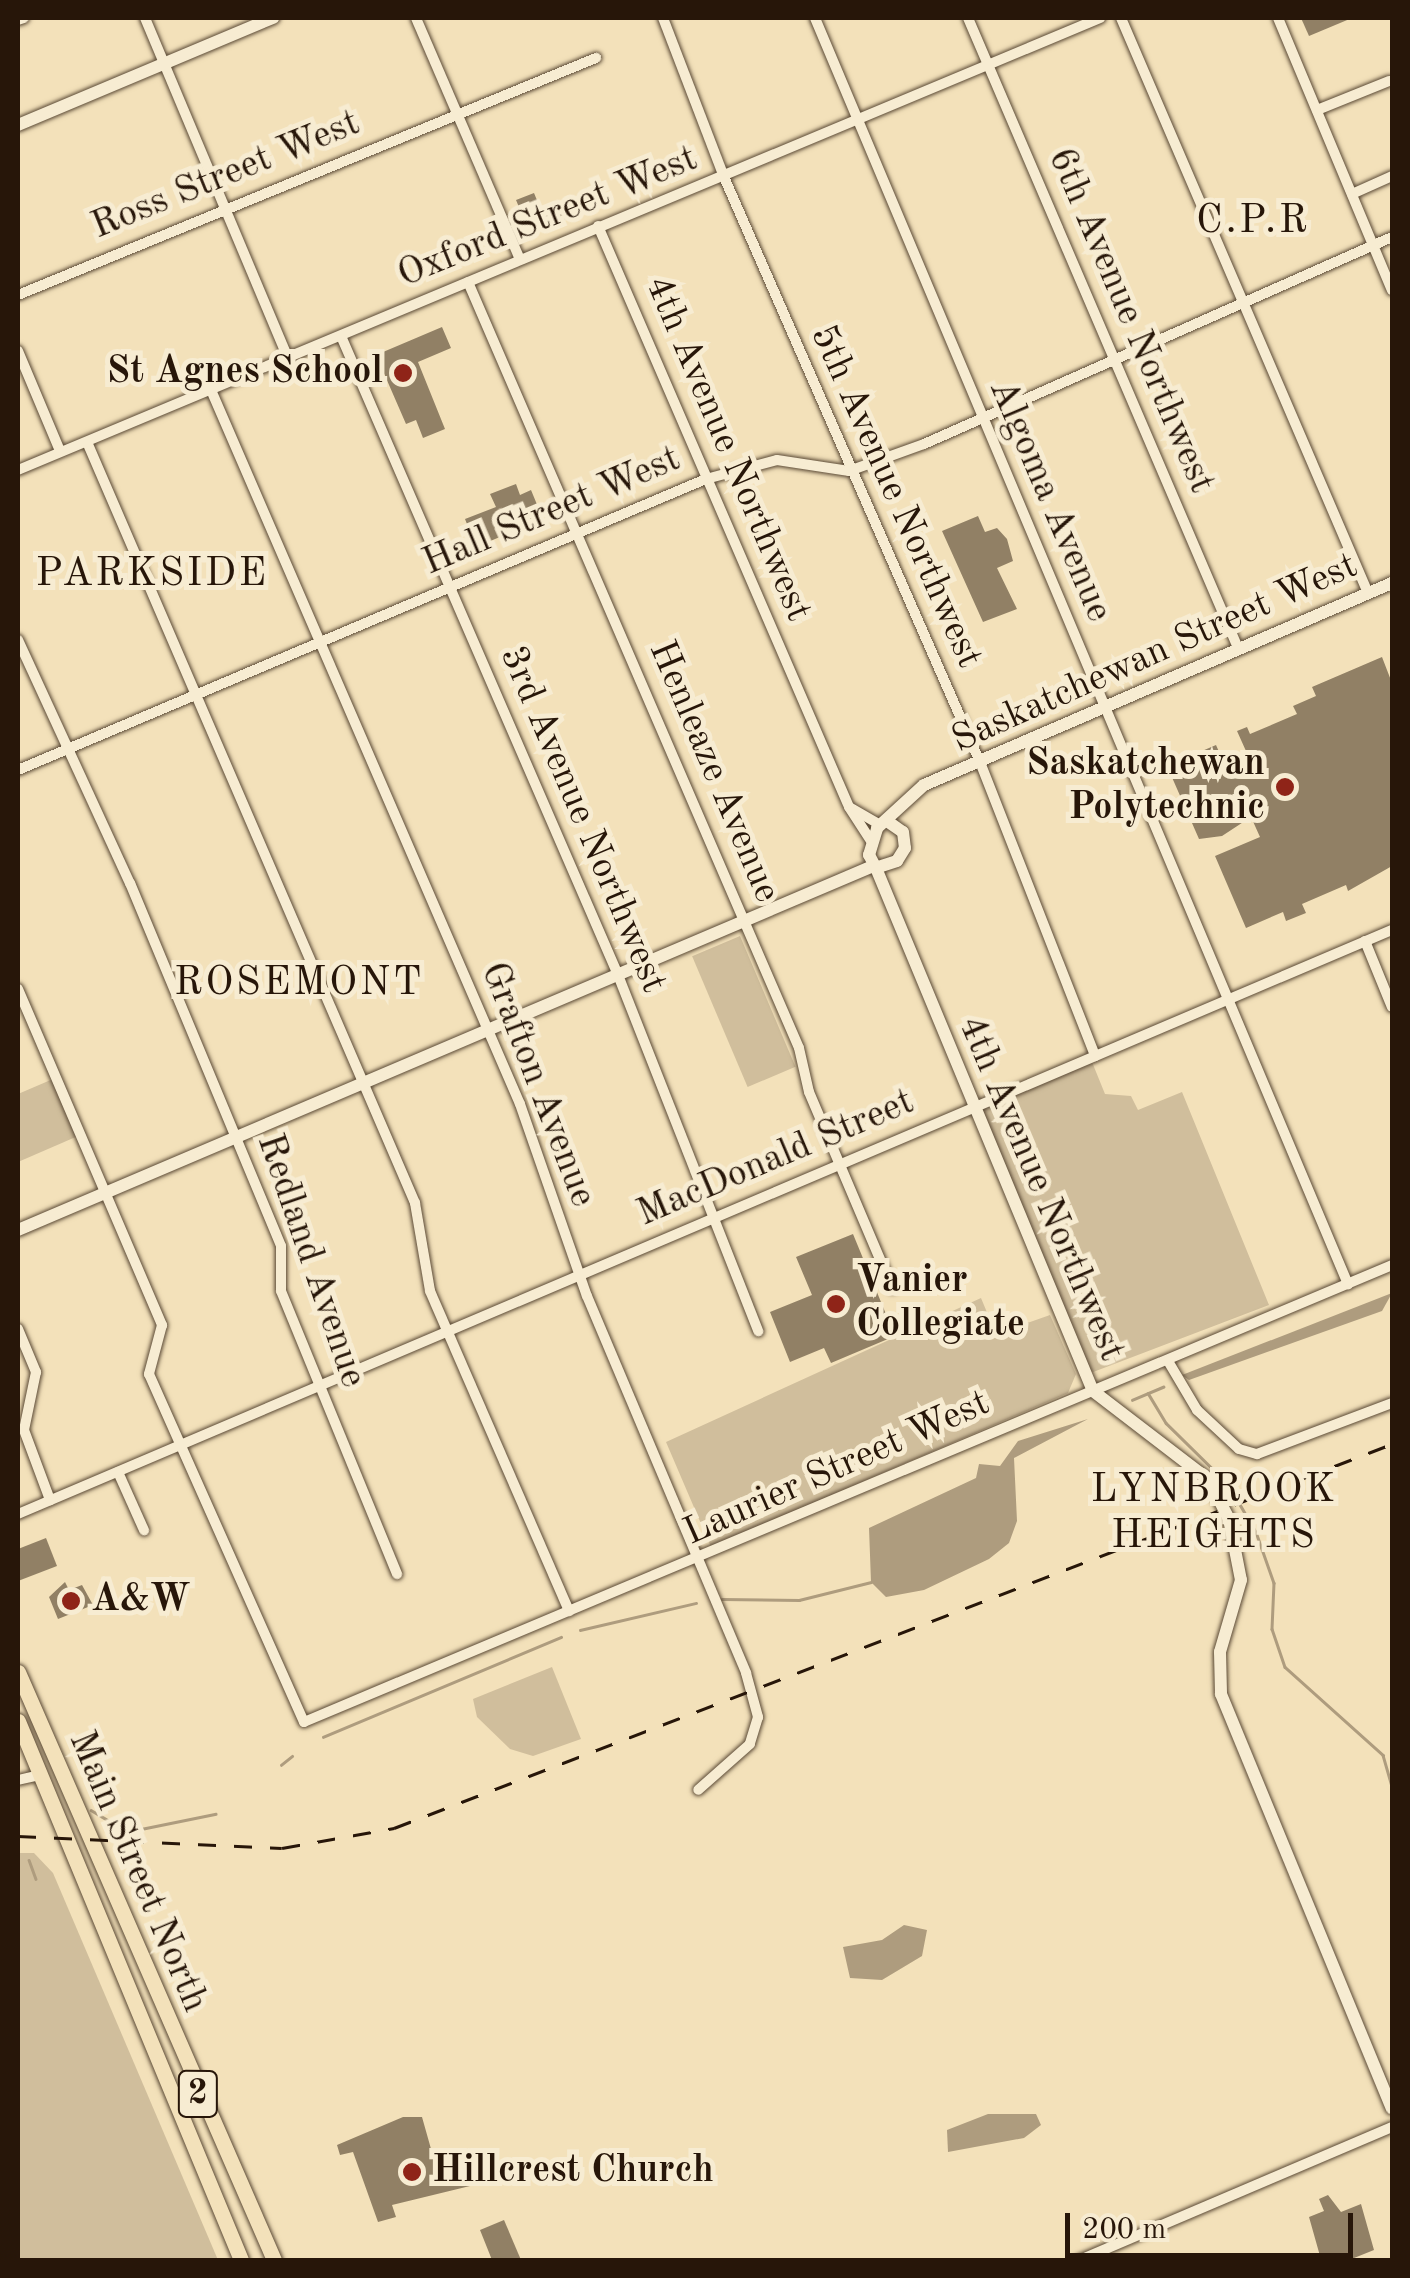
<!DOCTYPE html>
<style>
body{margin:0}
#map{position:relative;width:1410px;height:2278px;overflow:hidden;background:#f3e1ba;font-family:"Old Standard TT",serif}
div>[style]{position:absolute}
.green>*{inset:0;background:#d0be9c;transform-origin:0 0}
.water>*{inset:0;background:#ae9c7e}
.stream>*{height:2.5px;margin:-1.25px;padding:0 1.25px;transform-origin:1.25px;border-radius:1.25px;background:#ae9c7e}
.building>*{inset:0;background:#918065}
.roads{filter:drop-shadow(0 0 2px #5a4935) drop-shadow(0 0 2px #5a4935)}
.minor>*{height:10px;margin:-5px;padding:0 5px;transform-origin:5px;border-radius:5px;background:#f7ecd2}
.tertiary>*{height:12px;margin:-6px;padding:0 6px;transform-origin:6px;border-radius:6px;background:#f7ecd2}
.primary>*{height:15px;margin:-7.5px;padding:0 7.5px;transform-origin:7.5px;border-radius:7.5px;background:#f3e1ba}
.rail>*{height:2.5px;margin-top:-1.25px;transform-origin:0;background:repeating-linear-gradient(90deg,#271609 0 18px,transparent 0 36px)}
.dots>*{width:28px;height:28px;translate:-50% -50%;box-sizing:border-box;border:5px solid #f7ecd2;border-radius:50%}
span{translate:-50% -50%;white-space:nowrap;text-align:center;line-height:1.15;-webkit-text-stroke:10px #f7ecd2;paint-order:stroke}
.shield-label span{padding:2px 8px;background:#f7ecd2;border:2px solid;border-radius:8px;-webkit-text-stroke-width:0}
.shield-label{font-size:35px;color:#271609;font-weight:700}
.street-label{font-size:38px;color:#271609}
.poi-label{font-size:38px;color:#271609;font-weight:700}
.right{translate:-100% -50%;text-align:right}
.left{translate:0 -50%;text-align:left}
.neighbourhood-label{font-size:40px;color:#271609;letter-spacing:2.5px}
.frame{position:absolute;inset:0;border:20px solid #271609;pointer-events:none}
.scale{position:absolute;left:1065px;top:2213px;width:288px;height:45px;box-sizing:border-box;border:5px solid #271609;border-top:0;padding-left:12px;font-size:30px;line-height:35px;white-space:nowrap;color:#271609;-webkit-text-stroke:8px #f7ecd2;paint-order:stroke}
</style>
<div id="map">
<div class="green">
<i style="left:740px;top:936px;width:142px;height:52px;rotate:67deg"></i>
<i style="clip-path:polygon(1092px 1062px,1105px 1094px,1131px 1096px,1138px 1110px,1182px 1092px,1269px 1305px,1088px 1374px,977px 1110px)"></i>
<i style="clip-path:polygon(53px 1079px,78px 1136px,18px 1162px,18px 1094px)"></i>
<i style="clip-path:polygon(981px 1298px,996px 1334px,1050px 1315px,1076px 1374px,1068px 1393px,711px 1547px,666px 1442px)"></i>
<i style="clip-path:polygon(552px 1667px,581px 1739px,533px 1756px,510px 1749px,477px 1717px,473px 1699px)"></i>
<i style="clip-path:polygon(18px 1853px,34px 1853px,53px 1873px,218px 2260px,18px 2260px)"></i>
</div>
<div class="water">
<i style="clip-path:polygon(1392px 1293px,1382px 1311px,1189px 1380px,1182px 1375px)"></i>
<i style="clip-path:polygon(1088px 1419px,1014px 1458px,1017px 1521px,1009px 1543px,989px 1559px,924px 1590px,886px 1597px,871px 1582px,869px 1528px,976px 1478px,979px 1464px,1000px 1466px,1018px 1441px)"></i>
<i style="clip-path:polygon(904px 1925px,927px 1930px,922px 1956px,882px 1980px,850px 1978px,843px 1947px,882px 1940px)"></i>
<i style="clip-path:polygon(988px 2114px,1036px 2114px,1041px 2125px,1024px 2138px,948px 2152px,947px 2130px)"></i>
</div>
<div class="stream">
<i style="left:1148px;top:1393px;width:35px;rotate:59deg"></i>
<i style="left:1166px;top:1423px;width:87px;rotate:44.5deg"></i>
<i style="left:1228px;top:1484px;width:56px;rotate:59.7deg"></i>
<i style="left:1256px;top:1532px;width:54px;rotate:70.6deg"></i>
<i style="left:1274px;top:1583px;width:46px;rotate:92.5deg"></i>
<i style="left:1272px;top:1629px;width:40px;rotate:71.1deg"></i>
<i style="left:1285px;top:1667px;width:132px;rotate:41.9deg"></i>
<i style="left:1383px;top:1755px;width:32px;rotate:74deg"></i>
<i style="left:1132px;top:1400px;width:34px;rotate:-23deg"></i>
<i style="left:722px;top:1599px;width:77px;rotate:0.7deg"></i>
<i style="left:799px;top:1600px;width:74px;rotate:-14deg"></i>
<i style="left:580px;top:1630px;width:119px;rotate:-13.1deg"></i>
<i style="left:323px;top:1737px;width:258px;rotate:-22.8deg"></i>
<i style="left:281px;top:1765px;width:14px;rotate:-39deg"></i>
<i style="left:91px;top:1810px;width:26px;rotate:31deg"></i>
<i style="left:141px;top:1829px;width:76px;rotate:-11.5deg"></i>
<i style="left:29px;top:1860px;width:20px;rotate:70deg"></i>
</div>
<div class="building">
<i style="clip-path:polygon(1301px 18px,1352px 18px,1309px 36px)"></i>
<i style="clip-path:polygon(534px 193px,541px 210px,559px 203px,566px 219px,529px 231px,516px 200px)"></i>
<i style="clip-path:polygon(442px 327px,451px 348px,418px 362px,445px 429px,423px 438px,416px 420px,406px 424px,376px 355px)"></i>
<i style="clip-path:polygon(516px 484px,520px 495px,531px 490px,543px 519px,476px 547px,465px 519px,496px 507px,490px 494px)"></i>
<i style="clip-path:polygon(978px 516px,985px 532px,997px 528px,1007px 539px,1013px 561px,997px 568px,1017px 609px,983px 622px,942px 531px)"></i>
<i style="clip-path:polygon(1382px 657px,1392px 683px,1392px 866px,1348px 891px,1346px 885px,1302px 904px,1306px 913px,1286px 921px,1283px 912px,1246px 928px,1215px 856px,1260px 837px,1251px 817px,1222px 836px,1199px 839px,1167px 766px,1216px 745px,1227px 770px,1250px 760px,1237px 731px,1247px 727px,1250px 734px,1297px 714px,1293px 706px,1316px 696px,1312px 687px)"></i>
<i style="clip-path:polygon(853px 1234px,895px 1336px,831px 1363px,824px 1348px,790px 1362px,770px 1312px,812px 1295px,796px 1257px)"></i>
<i style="clip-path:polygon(46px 1538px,57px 1566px,18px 1581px,18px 1549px)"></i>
<i style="clip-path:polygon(65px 1582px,69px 1590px,82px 1585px,93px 1605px,58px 1619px,49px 1597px)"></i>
<i style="clip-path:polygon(403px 2117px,422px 2117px,433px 2156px,452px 2150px,470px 2186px,392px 2205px,396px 2217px,378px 2222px,353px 2152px,340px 2155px,337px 2145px)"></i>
<i style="clip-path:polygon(1328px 2195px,1341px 2212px,1361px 2204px,1374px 2250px,1349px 2260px,1320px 2256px,1309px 2217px,1324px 2211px,1319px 2199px)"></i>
<i style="clip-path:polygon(504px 2220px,521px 2260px,492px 2260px,480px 2230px)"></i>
</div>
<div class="roads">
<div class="minor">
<i style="left:145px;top:18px;width:369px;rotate:67.2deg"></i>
<i style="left:416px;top:18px;width:263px;rotate:66.7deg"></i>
<i style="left:663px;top:18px;width:170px;rotate:69deg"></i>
<i style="left:724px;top:177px;width:639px;rotate:66.37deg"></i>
<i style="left:980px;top:762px;width:316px;rotate:68.6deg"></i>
<i style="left:815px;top:18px;width:1374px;rotate:67.17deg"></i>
<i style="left:968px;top:18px;width:685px;rotate:66.8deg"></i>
<i style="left:1121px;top:18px;width:626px;rotate:66.75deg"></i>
<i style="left:1278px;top:18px;width:295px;rotate:67.3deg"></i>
<i style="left:18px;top:20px;width:6px;rotate:-18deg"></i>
<i style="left:1317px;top:110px;width:78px;rotate:-21.9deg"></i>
<i style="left:1352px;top:194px;width:44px;rotate:-24.2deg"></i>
<i style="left:598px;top:226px;width:633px;rotate:66.63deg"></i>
<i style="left:849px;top:807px;width:40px;rotate:57.1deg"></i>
<i style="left:468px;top:282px;width:834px;rotate:66.63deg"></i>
<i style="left:799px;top:1048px;width:45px;rotate:77.2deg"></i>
<i style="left:809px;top:1092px;width:213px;rotate:67deg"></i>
<i style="left:18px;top:295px;width:625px;rotate:-22.3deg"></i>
<i style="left:341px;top:336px;width:696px;rotate:66.56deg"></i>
<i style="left:618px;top:975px;width:383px;rotate:68.5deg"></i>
<i style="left:18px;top:351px;width:108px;rotate:67.2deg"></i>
<i style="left:211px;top:390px;width:778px;rotate:66.6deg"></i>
<i style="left:520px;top:1104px;width:203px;rotate:70.8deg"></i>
<i style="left:587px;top:1296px;width:409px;rotate:67.1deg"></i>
<i style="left:746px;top:1673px;width:46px;rotate:74.7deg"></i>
<i style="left:758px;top:1717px;width:28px;rotate:107deg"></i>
<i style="left:750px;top:1744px;width:69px;rotate:138.5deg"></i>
<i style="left:87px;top:442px;width:829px;rotate:66.68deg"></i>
<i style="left:415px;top:1203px;width:89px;rotate:80.3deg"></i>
<i style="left:430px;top:1291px;width:349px;rotate:66.5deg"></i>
<i style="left:18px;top:470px;width:1173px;rotate:-22.67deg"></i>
<i style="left:18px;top:640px;width:268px;rotate:65.3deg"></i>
<i style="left:130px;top:883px;width:393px;rotate:67.4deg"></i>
<i style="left:281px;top:1246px;width:45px;rotate:90deg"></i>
<i style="left:281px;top:1291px;width:306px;rotate:67.7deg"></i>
<i style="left:18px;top:770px;width:747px;rotate:-22.93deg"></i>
<i style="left:706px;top:479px;width:73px;rotate:-15deg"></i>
<i style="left:777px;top:460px;width:73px;rotate:8.7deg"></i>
<i style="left:849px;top:471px;width:80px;rotate:-19.8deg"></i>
<i style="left:924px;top:444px;width:512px;rotate:-23.86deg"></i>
<i style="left:851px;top:808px;width:34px;rotate:30deg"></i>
<i style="left:1365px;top:941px;width:71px;rotate:67.8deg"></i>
<i style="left:18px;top:989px;width:366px;rotate:66.8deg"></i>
<i style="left:162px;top:1325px;width:51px;rotate:104.9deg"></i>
<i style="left:149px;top:1374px;width:381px;rotate:66deg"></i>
<i style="left:304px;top:1722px;width:1180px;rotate:-22.78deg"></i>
<i style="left:18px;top:1329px;width:47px;rotate:67.3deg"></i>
<i style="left:36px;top:1372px;width:59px;rotate:101.7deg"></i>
<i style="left:24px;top:1430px;width:75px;rotate:69.6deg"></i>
<i style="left:1168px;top:1361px;width:57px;rotate:59.4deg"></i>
<i style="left:1197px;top:1410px;width:57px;rotate:42.9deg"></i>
<i style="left:1239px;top:1449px;width:19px;rotate:16deg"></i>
<i style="left:1257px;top:1454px;width:144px;rotate:-20.7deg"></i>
<i style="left:118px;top:1472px;width:64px;rotate:65.9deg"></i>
<i style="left:18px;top:1514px;width:1493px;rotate:-23.03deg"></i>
<i style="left:18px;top:1780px;width:23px;rotate:-13deg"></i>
<i style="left:1080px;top:2260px;width:339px;rotate:-23.1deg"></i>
</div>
<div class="tertiary">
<i style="left:18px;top:125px;width:277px;rotate:-22.8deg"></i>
<i style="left:887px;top:821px;width:19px;rotate:35deg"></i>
<i style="left:903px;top:832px;width:16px;rotate:83deg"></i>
<i style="left:905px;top:848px;width:15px;rotate:122deg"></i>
<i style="left:897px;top:861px;width:22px;rotate:162deg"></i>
<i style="left:876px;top:868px;width:15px;rotate:-118deg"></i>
<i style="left:869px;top:855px;width:28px;rotate:-73deg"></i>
<i style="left:877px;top:828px;width:64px;rotate:-42.5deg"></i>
<i style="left:924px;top:785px;width:510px;rotate:-23.35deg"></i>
<i style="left:876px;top:868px;width:566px;rotate:67.47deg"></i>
<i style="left:1093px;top:1391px;width:146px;rotate:37.5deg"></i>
<i style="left:1209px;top:1480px;width:44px;rotate:62.9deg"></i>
<i style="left:1229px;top:1519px;width:62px;rotate:78.9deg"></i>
<i style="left:1241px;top:1580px;width:75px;rotate:106.3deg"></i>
<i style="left:1220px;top:1652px;width:42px;rotate:88.6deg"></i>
<i style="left:1221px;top:1694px;width:448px;rotate:67.6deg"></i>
<i style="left:18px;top:1230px;width:929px;rotate:-23.06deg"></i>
</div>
<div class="primary">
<i style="left:18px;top:1672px;width:641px;rotate:66.47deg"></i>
<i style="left:18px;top:1721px;width:583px;rotate:67.52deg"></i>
</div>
</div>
<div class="rail">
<i style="left:18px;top:1836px;width:264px;rotate:2.6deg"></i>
<i style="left:282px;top:1848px;width:114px;rotate:-10.1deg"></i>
<i style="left:394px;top:1828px;width:1069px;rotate:-21.05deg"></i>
</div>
<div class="dots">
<i style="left:403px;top:373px;background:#8f2418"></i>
<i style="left:1285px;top:787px;background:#8f2418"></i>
<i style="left:836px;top:1304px;background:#8f2418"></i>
<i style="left:71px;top:1601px;background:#8f2418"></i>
<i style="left:412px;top:2172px;background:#8f2418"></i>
</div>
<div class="shield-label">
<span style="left:198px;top:2094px">2</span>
</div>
<div class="street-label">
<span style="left:226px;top:176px;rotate:-22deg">Ross Street West</span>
<span style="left:548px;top:218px;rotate:-22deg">Oxford Street West</span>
<span style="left:1130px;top:321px;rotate:67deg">6th Avenue Northwest</span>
<span style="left:727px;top:449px;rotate:67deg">4th Avenue Northwest</span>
<span style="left:895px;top:497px;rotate:66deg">5th Avenue Northwest</span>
<span style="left:1049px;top:501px;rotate:67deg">Algoma Avenue</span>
<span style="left:552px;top:512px;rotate:-23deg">Hall Street West</span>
<span style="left:1155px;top:654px;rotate:-24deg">Saskatchewan Street West</span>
<span style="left:713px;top:772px;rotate:67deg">Henleaze Avenue</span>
<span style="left:582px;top:820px;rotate:67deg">3rd Avenue Northwest</span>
<span style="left:537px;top:1085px;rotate:69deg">Grafton Avenue</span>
<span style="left:776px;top:1159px;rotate:-23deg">MacDonald Street</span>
<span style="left:1040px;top:1189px;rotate:67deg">4th Avenue Northwest</span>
<span style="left:310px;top:1261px;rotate:71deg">Redland Avenue</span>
<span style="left:837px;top:1469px;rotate:-24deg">Laurier Street West</span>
<span style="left:137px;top:1872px;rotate:67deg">Main Street North</span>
</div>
<div class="poi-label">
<span class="right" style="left:383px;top:373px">St Agnes School</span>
<span class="right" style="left:1265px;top:787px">Saskatchewan<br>Polytechnic</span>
<span class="left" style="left:856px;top:1304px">Vanier<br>Collegiate</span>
<span class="left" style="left:91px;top:1601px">A&amp;W</span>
<span class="left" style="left:432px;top:2172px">Hillcrest Church</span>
</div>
<div class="neighbourhood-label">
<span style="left:1253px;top:222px">C.P.R</span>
<span style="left:152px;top:575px">PARKSIDE</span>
<span style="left:299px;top:984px">ROSEMONT</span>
<span style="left:1214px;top:1514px">LYNBROOK<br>HEIGHTS</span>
</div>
<div class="frame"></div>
<div class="scale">200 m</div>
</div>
